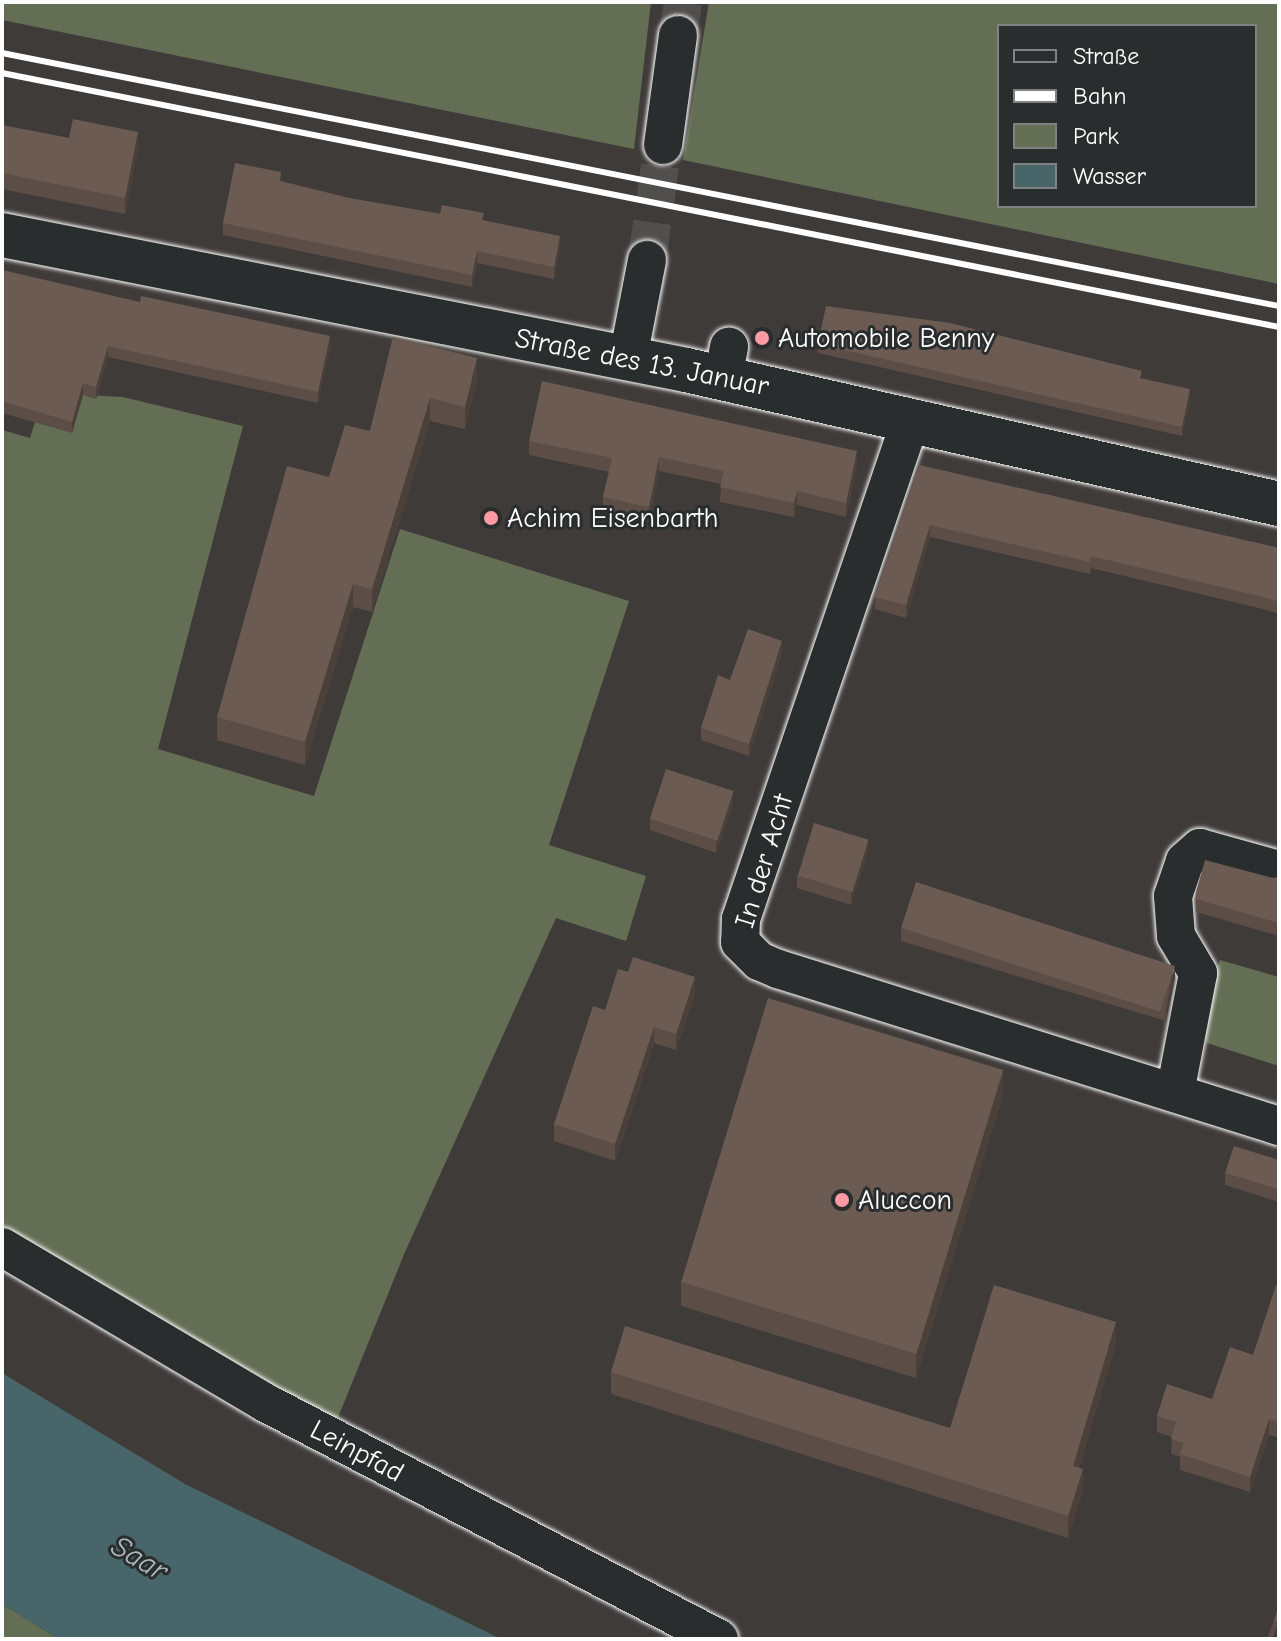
<!DOCTYPE html>
<meta charset="utf-8">
<style>
body{margin:0}
#map{position:relative;width:1281px;height:1641px;overflow:hidden;background:#3e3b39;font-family:"Comic Neue",sans-serif}
div>[style]{position:absolute}
.green>*{inset:0;background:#646e54}
.water>*{inset:0;background:#48666a}
.minor-tunnel>*{height:38px;margin-top:-19px;transform-origin:0;background:repeating-linear-gradient(90deg,#514f4d 0 38px,transparent 0 57px)}
.roads{filter:drop-shadow(0 0 2px #fff) drop-shadow(0 0 2px #fff)}
.minor>*{height:38px;margin:-19px;padding:0 19px;transform-origin:19px;border-radius:19px;background:#2a2d2e}
.major>*{height:44px;margin:-22px;padding:0 22px;transform-origin:22px;border-radius:22px;background:#2a2d2e}
.rail>*{height:6px;margin:-3px;padding:0 3px;transform-origin:3px;border-radius:3px;background:#fff}
.wall>*{inset:0;background:#5c4e47;transform-origin:0 0}
.shaded-wall>*{inset:0;background:#4b403a}
.building>*{inset:0;background:#6b5b53;transform-origin:0 0}
.dots>*{width:22px;height:22px;translate:-50% -50%;box-sizing:border-box;border:4px solid #2a2d2e;border-radius:50%}
span{translate:-50% -50%;white-space:nowrap;text-align:center;line-height:1.15;-webkit-text-stroke:6px #2a2d2e;paint-order:stroke}
.poi-label{font-size:28px;color:#fff}
.left{translate:0 -50%;text-align:left}
.street-label{font-size:28px;color:#fff}
.water-label{font-size:30px;color:#adbabc;font-style:italic}
.frame{position:absolute;inset:0;border:4px solid #fff;pointer-events:none}
.legend{position:absolute;left:997px;top:24px;width:260px;height:184px;box-sizing:border-box;background:#2a2d2e;border:2px solid #7f8182;margin:0;padding:10px 14px;list-style:none;font-size:24px;color:#fff}
.legend li{display:flex;align-items:center;gap:16px;height:40px}
.legend b{width:40px;border:2px solid #7f8182}
</style>
<div id="map">
<div class="green">
<i style="clip-path:polygon(2px 2px,651px 2px,634px 149px,2px 20px)"></i>
<i style="clip-path:polygon(evenodd,709px 2px,1279px 2px,1279px 284px,683px 160px,709px 2px,1255px 26px,1255px 206px,999px 206px,999px 26px,1255px 26px)"></i>
<i style="clip-path:polygon(83px 395px,123px 397px,243px 426px,158px 749px,314px 796px,400px 529px,629px 601px,549px 845px,646px 876px,626px 941px,556px 918px,405px 1252px,335px 1425px,2px 1237px,2px 430px,30px 438px,35px 422px)"></i>
<i style="clip-path:polygon(1220px 960px,1279px 977px,1279px 1066px,1207px 1043px,1200px 1024px)"></i>
<i style="clip-path:polygon(2px 1604px,59px 1639px,2px 1639px)"></i>
</div>
<div class="water">
<i style="clip-path:polygon(2px 1373px,185px 1484px,501px 1639px,59px 1639px,2px 1604px)"></i>
</div>
<div class="minor-tunnel">
<i style="left:678px;top:35px;width:33px;rotate:-81deg"></i>
<i style="left:647px;top:260px;width:116px;rotate:-82.1deg"></i>
</div>
<div class="roads">
<div class="minor">
<i style="left:663px;top:145px;width:111px;rotate:-82.2deg"></i>
<i style="left:628px;top:358px;width:100px;rotate:-79deg"></i>
<i style="left:723px;top:378px;width:32px;rotate:-79deg"></i>
<i style="left:911px;top:419px;width:528px;rotate:108.78deg"></i>
<i style="left:741px;top:919px;width:23px;rotate:92deg"></i>
<i style="left:740px;top:942px;width:27px;rotate:45deg"></i>
<i style="left:759px;top:961px;width:21px;rotate:23deg"></i>
<i style="left:778px;top:969px;width:525px;rotate:17.4deg"></i>
<i style="left:1175px;top:1093px;width:122px;rotate:-79.1deg"></i>
<i style="left:1198px;top:973px;width:43px;rotate:-120.7deg"></i>
<i style="left:1176px;top:936px;width:40px;rotate:-94.3deg"></i>
<i style="left:1173px;top:896px;width:37px;rotate:-71deg"></i>
<i style="left:1185px;top:861px;width:20px;rotate:-41deg"></i>
<i style="left:1200px;top:848px;width:82px;rotate:15.6deg"></i>
<i style="left:2px;top:1247px;width:304px;rotate:30.6deg"></i>
<i style="left:264px;top:1402px;width:513px;rotate:27.51deg"></i>
</div>
<div class="major">
<i style="left:2px;top:235px;width:697px;rotate:11.16deg"></i>
<i style="left:686px;top:370px;width:608px;rotate:12.73deg"></i>
</div>
</div>
<div class="rail">
<i style="left:2px;top:53px;width:1302px;rotate:11.21deg"></i>
<i style="left:2px;top:73px;width:1302px;rotate:11.25deg"></i>
</div>
<div class="wall">
<i style="clip-path:polygon(2px 125px,69px 138px,138px 148px,125px 214px,2px 189px)"></i>
<i style="clip-path:polygon(281px 181px,349px 198px,484px 221px,560px 248px,554px 279px,477px 263px,472px 287px,223px 235px,223px 223px)"></i>
<i style="clip-path:polygon(2px 270px,330px 348px,318px 403px,108px 357px,96px 399px,83px 395px,72px 433px,2px 413px)"></i>
<i style="clip-path:polygon(393px 337px,477px 381px,465px 429px,430px 421px,372px 612px,353px 607px,305px 765px,217px 740px,217px 717px,329px 477px,370px 431px)"></i>
<i style="clip-path:polygon(818px 344px,1142px 379px,1190px 399px,1182px 436px,818px 353px)"></i>
<i style="clip-path:polygon(529px 441px,857px 465px,846px 517px,797px 505px,794px 517px,720px 502px,721px 484px,659px 471px,649px 521px,603px 511px,603px 497px,609px 472px,529px 455px)"></i>
<i style="clip-path:polygon(919px 465px,1279px 548px,1279px 614px,1263px 609px,1091px 568px,1090px 574px,930px 537px,906px 618px,875px 609px,875px 597px)"></i>
<i style="clip-path:polygon(782px 654px,749px 756px,701px 740px,701px 728px,730px 680px)"></i>
<i style="clip-path:polygon(733px 804px,716px 853px,650px 830px,650px 818px)"></i>
<i style="clip-path:polygon(868px 852px,851px 905px,797px 888px,797px 875px)"></i>
<i style="clip-path:polygon(1279px 877px,1279px 936px,1196px 912px,1196px 892px)"></i>
<i style="clip-path:polygon(901px 928px,1175px 977px,1166px 1021px,901px 941px)"></i>
<i style="clip-path:polygon(695px 994px,676px 1050px,654px 1043px,615px 1161px,554px 1141px,554px 1124px,605px 1010px)"></i>
<i style="clip-path:polygon(1003px 1095px,916px 1378px,681px 1306px,681px 1282px)"></i>
<i style="clip-path:polygon(1279px 1160px,1279px 1202px,1225px 1185px,1225px 1173px)"></i>
<i style="clip-path:polygon(1279px 1286px,1279px 1438px,1269px 1435px,1250px 1492px,1180px 1470px,1180px 1457px,1171px 1454px,1172px 1437px,1157px 1432px,1157px 1416px,1212px 1399px,1253px 1355px)"></i>
<i style="clip-path:polygon(1116px 1344px,1079px 1468px,1083px 1491px,1068px 1538px,611px 1394px,611px 1372px,950px 1428px)"></i>
<i style="left:1274px;top:1621px;width:5px;height:18px;rotate:22deg"></i>
</div>
<div class="shaded-wall">
<i style="clip-path:polygon(138px 132px,138px 148px,125px 214px,125px 198px)"></i>
<i style="clip-path:polygon(560px 236px,560px 248px,554px 279px,554px 267px)"></i>
<i style="clip-path:polygon(477px 251px,477px 263px,472px 287px,472px 275px)"></i>
<i style="clip-path:polygon(330px 336px,330px 348px,318px 403px,318px 392px)"></i>
<i style="clip-path:polygon(108px 346px,108px 357px,96px 399px,96px 387px)"></i>
<i style="clip-path:polygon(477px 358px,477px 381px,465px 429px,465px 407px)"></i>
<i style="clip-path:polygon(83px 383px,83px 395px,72px 433px,72px 422px)"></i>
<i style="clip-path:polygon(1190px 389px,1190px 399px,1182px 436px,1182px 427px)"></i>
<i style="clip-path:polygon(430px 398px,430px 421px,372px 612px,372px 589px)"></i>
<i style="clip-path:polygon(857px 451px,857px 465px,846px 517px,846px 503px)"></i>
<i style="clip-path:polygon(659px 457px,659px 471px,649px 521px,649px 507px)"></i>
<i style="clip-path:polygon(797px 491px,797px 505px,794px 517px,794px 503px)"></i>
<i style="clip-path:polygon(930px 525px,930px 537px,906px 618px,906px 605px)"></i>
<i style="clip-path:polygon(353px 584px,353px 607px,305px 765px,305px 742px)"></i>
<i style="clip-path:polygon(782px 641px,782px 654px,749px 756px,749px 744px)"></i>
<i style="clip-path:polygon(733px 791px,733px 804px,716px 853px,716px 841px)"></i>
<i style="clip-path:polygon(868px 840px,868px 852px,851px 905px,851px 892px)"></i>
<i style="clip-path:polygon(1175px 964px,1175px 977px,1166px 1021px,1166px 1008px)"></i>
<i style="clip-path:polygon(695px 977px,695px 994px,676px 1050px,676px 1034px)"></i>
<i style="clip-path:polygon(654px 1027px,654px 1043px,615px 1161px,615px 1144px)"></i>
<i style="clip-path:polygon(1003px 1071px,1003px 1095px,916px 1378px,916px 1354px)"></i>
<i style="clip-path:polygon(1116px 1322px,1116px 1344px,1073px 1488px,1073px 1466px)"></i>
<i style="clip-path:polygon(1269px 1419px,1269px 1435px,1250px 1492px,1250px 1477px)"></i>
<i style="clip-path:polygon(1083px 1469px,1083px 1491px,1068px 1538px,1068px 1516px)"></i>
</div>
<div class="building">
<i style="clip-path:polygon(73px 119px,138px 132px,125px 198px,2px 173px,2px 125px,69px 138px)"></i>
<i style="clip-path:polygon(235px 163px,281px 172px,280px 181px,349px 198px,440px 214px,442px 205px,484px 213px,482px 220px,560px 236px,554px 267px,477px 251px,472px 275px,223px 223px)"></i>
<i style="clip-path:polygon(2px 270px,140px 302px,141px 296px,330px 336px,318px 392px,108px 346px,96px 387px,83px 383px,72px 422px,2px 401px,2px 329px,4px 320px,2px 319px)"></i>
<i style="clip-path:polygon(826px 306px,950px 323px,1142px 371px,1140px 378px,1190px 389px,1182px 427px,818px 344px)"></i>
<i style="clip-path:polygon(393px 337px,477px 358px,465px 407px,430px 398px,372px 589px,353px 584px,305px 742px,217px 717px,287px 466px,329px 477px,345px 425px,370px 431px)"></i>
<i style="clip-path:polygon(542px 381px,857px 451px,846px 503px,797px 491px,794px 503px,720px 487px,724px 471px,659px 457px,649px 507px,603px 497px,612px 458px,529px 441px)"></i>
<i style="clip-path:polygon(919px 465px,1279px 548px,1279px 602px,1263px 597px,1091px 556px,1090px 562px,930px 525px,906px 605px,875px 597px)"></i>
<i style="clip-path:polygon(748px 629px,782px 641px,749px 744px,701px 728px,718px 675px,730px 680px)"></i>
<i style="left:666px;top:769px;width:71px;height:52px;rotate:18deg"></i>
<i style="left:814px;top:823px;width:57px;height:55px;rotate:17deg"></i>
<i style="clip-path:polygon(1205px 860px,1273px 878px,1279px 877px,1279px 923px,1196px 899px,1196px 892px)"></i>
<i style="left:916px;top:882px;width:272px;height:48px;rotate:18deg"></i>
<i style="clip-path:polygon(633px 957px,695px 977px,676px 1034px,654px 1027px,615px 1144px,554px 1124px,593px 1006px,605px 1010px,618px 969px,628px 972px)"></i>
<i style="left:768px;top:998px;width:246px;height:297px;rotate:17deg"></i>
<i style="clip-path:polygon(1234px 1146px,1279px 1160px,1279px 1189px,1225px 1173px)"></i>
<i style="clip-path:polygon(994px 1285px,1116px 1322px,1073px 1466px,1083px 1469px,1068px 1516px,611px 1372px,625px 1326px,950px 1428px)"></i>
<i style="clip-path:polygon(1276px 1285px,1279px 1286px,1279px 1422px,1269px 1419px,1250px 1477px,1180px 1454px,1184px 1443px,1171px 1439px,1176px 1422px,1157px 1416px,1167px 1384px,1212px 1399px,1230px 1347px,1253px 1355px)"></i>
<i style="clip-path:polygon(1279px 1604px,1279px 1623px,1274px 1621px)"></i>
</div>
<div class="dots">
<i style="left:762px;top:338px;background:#ff9aa2"></i>
<i style="left:491px;top:518px;background:#ff9aa2"></i>
<i style="left:842px;top:1200px;background:#ff9aa2"></i>
</div>
<div class="poi-label">
<span class="left" style="left:778px;top:338px">Automobile Benny</span>
<span class="left" style="left:507px;top:518px">Achim Eisenbarth</span>
<span class="left" style="left:858px;top:1200px">Aluccon</span>
</div>
<div class="street-label">
<span style="left:642px;top:362px;rotate:11deg">Straße des 13. Januar</span>
<span style="left:764px;top:861px;rotate:-73deg">In der Acht</span>
<span style="left:357px;top:1451px;rotate:28deg">Leinpfad</span>
</div>
<div class="water-label">
<span style="left:139px;top:1559px;rotate:30deg">Saar</span>
</div>
<div class="frame"></div>
<ul class="legend">
<li><b style="height:10px;background:#2a2d2e"></b>Straße</li>
<li><b style="height:10px;background:#fff"></b>Bahn</li>
<li><b style="height:22px;background:#646e54"></b>Park</li>
<li><b style="height:22px;background:#48666a"></b>Wasser</li>
</ul>
</div>
